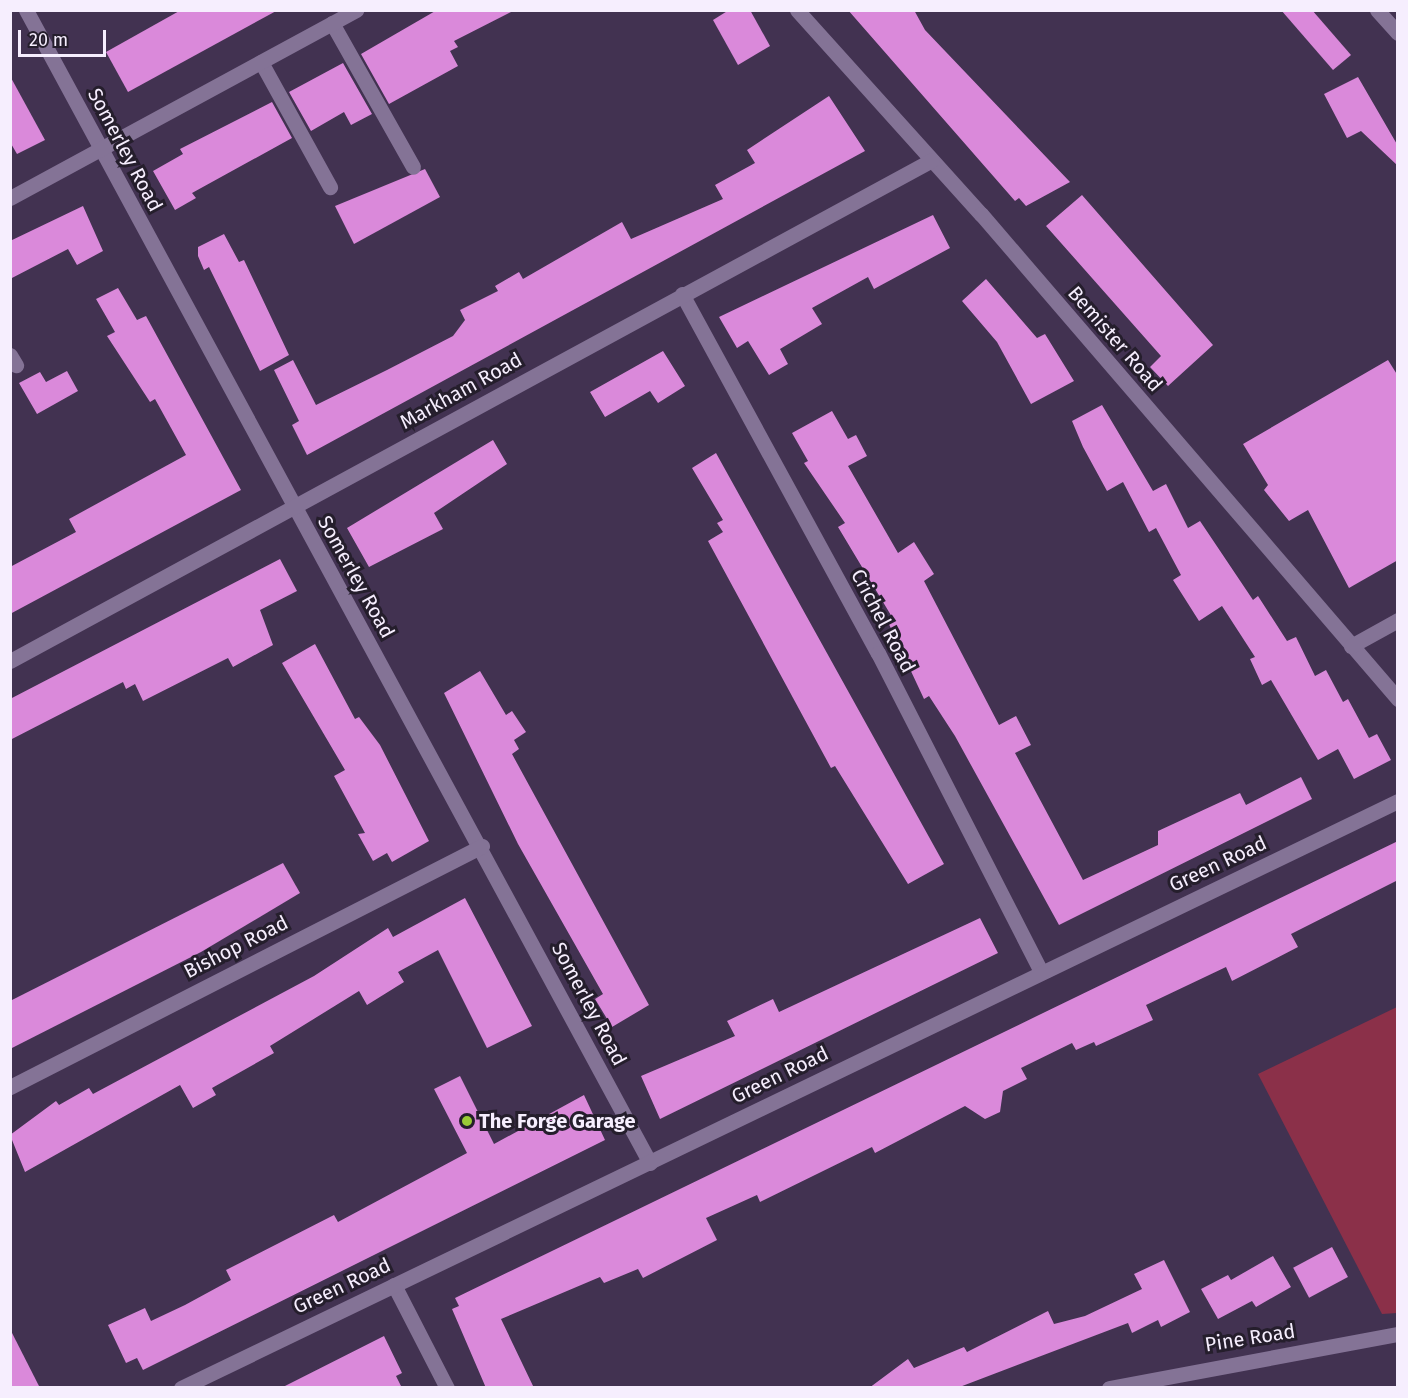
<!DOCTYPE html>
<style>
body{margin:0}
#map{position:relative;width:1408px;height:1398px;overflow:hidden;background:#423251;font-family:"Fira Sans",sans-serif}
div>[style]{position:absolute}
.green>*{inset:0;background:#8b3049}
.building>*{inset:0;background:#da89da;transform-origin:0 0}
.minor>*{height:15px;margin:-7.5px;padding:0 7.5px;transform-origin:7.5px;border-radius:7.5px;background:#847396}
.dots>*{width:16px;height:16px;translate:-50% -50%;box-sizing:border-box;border:3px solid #251e2c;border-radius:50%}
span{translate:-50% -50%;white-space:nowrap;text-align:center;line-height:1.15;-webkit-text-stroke:6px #251e2c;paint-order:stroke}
.street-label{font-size:20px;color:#f6eefe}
.poi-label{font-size:20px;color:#f6eefe;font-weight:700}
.left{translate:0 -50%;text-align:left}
.frame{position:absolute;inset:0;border:12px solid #f6eefe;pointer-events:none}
.scale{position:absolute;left:18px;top:30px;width:88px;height:27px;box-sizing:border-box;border:3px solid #f6eefe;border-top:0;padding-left:8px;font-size:18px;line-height:21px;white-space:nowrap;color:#f6eefe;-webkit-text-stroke:4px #251e2c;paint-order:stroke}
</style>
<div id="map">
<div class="green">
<i style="clip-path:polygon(1397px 1007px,1397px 1313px,1382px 1314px,1258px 1074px)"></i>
</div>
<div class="building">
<i style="clip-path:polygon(181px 10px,278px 10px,128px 92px,106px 52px)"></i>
<i style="clip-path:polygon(437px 10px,515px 10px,454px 41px,458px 47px,450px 51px,458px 66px,389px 104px,361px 54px)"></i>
<i style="clip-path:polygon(729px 10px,750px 10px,770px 46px,738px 65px,713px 20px)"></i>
<i style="clip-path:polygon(848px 10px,914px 10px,925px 30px,1070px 182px,1026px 206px,1019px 198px,1015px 201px)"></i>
<i style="clip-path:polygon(1281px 10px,1312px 10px,1351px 55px,1333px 70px)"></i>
<i style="clip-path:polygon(343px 63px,372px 114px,351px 125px,344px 112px,311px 131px,289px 92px)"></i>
<i style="clip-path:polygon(10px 76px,45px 140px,17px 154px,10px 142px)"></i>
<i style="clip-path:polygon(1358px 77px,1398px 146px,1398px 166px,1361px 131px,1347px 138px,1324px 94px)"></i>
<i style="clip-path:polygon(829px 96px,865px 151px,307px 455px,292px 425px,299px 421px,274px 370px,293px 360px,316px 405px,387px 370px,453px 336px,465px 320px,460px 310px,498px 291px,495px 286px,519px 272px,523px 279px,622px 222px,631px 239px,723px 199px,715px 185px,755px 163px,747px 150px)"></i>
<i style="clip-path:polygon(272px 102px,292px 138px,192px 193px,196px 198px,175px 210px,153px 171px,183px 154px,180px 149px)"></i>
<i style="clip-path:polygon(425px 169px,440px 197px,354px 244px,335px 206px)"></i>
<i style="clip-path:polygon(1082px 195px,1213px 345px,1168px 386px,1150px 367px,1161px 356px,1046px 226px)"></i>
<i style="clip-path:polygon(83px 206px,103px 251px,77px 265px,68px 249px,10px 279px,10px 241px)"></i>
<i style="clip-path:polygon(933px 215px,950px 248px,874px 289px,868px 277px,812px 308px,822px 324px,780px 349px,788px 364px,769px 375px,748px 341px,737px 348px,719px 317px)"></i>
<i style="clip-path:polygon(224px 234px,239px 262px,244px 260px,289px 355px,260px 371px,209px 267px,204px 270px,198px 256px,198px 247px)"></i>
<i style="clip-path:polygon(986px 279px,1037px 338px,1045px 334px,1074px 381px,1031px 404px,997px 342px,962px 301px)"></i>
<i style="clip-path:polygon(118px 288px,137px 320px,146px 316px,241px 490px,10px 614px,10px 567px,76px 532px,69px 519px,186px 455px,155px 399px,150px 402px,107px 336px,115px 332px,96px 299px)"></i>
<i style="clip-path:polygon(663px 351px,685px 386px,658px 403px,650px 391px,605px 417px,590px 392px)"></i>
<i style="clip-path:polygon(1388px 360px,1398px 376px,1398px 560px,1349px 588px,1308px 510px,1289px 521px,1264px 490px,1268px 485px,1243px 444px)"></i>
<i style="clip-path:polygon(67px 371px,78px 391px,37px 414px,19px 383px,40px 372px,46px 382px)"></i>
<i style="clip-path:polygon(1102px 405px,1153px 491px,1166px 484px,1188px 528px,1200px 521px,1253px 600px,1258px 596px,1287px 641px,1296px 637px,1315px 676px,1326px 670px,1343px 702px,1348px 699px,1369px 738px,1377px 734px,1391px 760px,1354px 779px,1338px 749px,1318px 760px,1271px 680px,1262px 685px,1250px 659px,1255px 657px,1222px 606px,1199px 621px,1173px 580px,1181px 575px,1156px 528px,1149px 532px,1123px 482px,1107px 491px,1083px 447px,1072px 421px)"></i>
<i style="clip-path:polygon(832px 411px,848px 439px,856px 435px,867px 456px,848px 466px,898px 553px,914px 542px,934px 574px,924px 581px,999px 725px,1016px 716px,1031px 745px,1015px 753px,1083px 880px,1158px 845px,1158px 831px,1240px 793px,1246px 805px,1301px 777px,1312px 799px,1059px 925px,955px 736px,929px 696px,924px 699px,887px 620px,892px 617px,838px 527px,845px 523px,804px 463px,808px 461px,792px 433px)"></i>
<i style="clip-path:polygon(493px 440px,507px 464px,434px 513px,443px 529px,369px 567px,347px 528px)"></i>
<i style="clip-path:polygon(716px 453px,944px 864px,908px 884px,835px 766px,831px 768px,708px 541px,723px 532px,717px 523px,723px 520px,692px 468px)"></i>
<i style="clip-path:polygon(280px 559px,297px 591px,260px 610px,273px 645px,233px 667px,228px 658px,143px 701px,135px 684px,126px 689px,123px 682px,10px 740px,10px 699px)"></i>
<i style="clip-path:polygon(315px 644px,355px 719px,359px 717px,380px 745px,429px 841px,392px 862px,387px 853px,373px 861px,358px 834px,365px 833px,334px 776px,345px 770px,282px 663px)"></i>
<i style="clip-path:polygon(480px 671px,506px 715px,512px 711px,526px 732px,514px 740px,519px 749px,512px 754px,649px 1005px,612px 1027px,595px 999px,603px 994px,518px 844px,444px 693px)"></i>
<i style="clip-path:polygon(1398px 841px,1398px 880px,1291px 934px,1298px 947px,1232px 981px,1226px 967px,1146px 1005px,1153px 1020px,1096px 1046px,1094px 1042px,1076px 1050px,1072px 1043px,1021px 1068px,1027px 1079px,1003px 1091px,1000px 1112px,985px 1119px,965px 1106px,875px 1153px,872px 1147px,760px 1202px,757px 1195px,706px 1218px,717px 1240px,643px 1278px,638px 1269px,604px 1283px,600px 1277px,501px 1319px,534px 1388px,486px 1388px,452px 1309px,459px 1306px,455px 1298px)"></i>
<i style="clip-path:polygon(283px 863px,300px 893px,201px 952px,10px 1049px,10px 1001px)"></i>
<i style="clip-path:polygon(465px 898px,532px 1026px,487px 1048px,438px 950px,398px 972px,404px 982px,367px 1005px,359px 991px,270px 1046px,274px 1053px,212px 1088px,216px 1095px,193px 1108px,180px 1085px,25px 1172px,10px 1135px,56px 1101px,59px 1105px,89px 1088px,93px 1094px,314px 976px,388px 928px,393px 937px)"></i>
<i style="clip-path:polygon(980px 918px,998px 953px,660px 1119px,641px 1076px,735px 1036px,727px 1021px,773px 999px,779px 1012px)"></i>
<i style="clip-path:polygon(460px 1076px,494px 1144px,584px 1095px,605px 1140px,143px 1370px,137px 1358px,126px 1363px,108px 1325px,145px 1308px,151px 1321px,185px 1305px,231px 1280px,226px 1270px,334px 1215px,338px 1222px,467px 1153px,434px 1089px)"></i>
<i style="left:1332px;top:1247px;width:34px;height:44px;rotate:62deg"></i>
<i style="clip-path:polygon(1273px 1256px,1291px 1287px,1256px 1307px,1252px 1301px,1218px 1319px,1201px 1289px,1228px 1275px,1231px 1280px)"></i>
<i style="clip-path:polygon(1164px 1260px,1190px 1312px,1161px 1327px,1158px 1320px,1132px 1333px,1128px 1323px,957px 1388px,869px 1388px,908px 1359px,914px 1368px,964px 1347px,967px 1352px,1048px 1311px,1054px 1324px,1085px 1316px,1142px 1289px,1134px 1274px)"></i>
<i style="clip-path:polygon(10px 1329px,40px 1388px,10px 1388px)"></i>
<i style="clip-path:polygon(384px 1336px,402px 1373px,396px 1376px,402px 1388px,281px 1388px)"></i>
</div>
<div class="minor">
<i style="left:26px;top:10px;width:1311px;rotate:61.58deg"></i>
<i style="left:797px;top:10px;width:275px;rotate:48deg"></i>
<i style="left:981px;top:214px;width:640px;rotate:49.31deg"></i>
<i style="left:1377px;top:10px;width:31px;rotate:48deg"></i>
<i style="left:332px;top:23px;width:165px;rotate:60.6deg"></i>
<i style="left:261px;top:62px;width:143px;rotate:61.1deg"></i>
<i style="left:10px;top:198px;width:394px;rotate:-28.5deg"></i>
<i style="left:682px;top:294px;width:409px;rotate:61.4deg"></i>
<i style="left:878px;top:653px;width:357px;rotate:62.9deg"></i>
<i style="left:10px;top:355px;width:12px;rotate:59deg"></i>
<i style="left:1351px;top:646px;width:54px;rotate:-29deg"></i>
<i style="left:10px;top:661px;width:1049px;rotate:-28.52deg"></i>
<i style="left:10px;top:1087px;width:530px;rotate:-27.05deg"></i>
<i style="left:394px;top:1285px;width:116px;rotate:62.8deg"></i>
<i style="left:181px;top:1388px;width:1351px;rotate:-25.75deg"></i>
<i style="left:1109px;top:1388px;width:294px;rotate:-10.6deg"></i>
</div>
<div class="dots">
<i style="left:467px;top:1121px;background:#99cb36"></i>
</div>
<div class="street-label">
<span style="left:125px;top:150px;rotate:62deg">Somerley Road</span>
<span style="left:1115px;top:339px;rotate:49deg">Bemister Road</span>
<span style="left:461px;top:391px;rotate:-29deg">Markham Road</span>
<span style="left:356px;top:577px;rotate:61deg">Somerley Road</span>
<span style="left:883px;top:621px;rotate:62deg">Crichel Road</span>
<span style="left:1218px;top:864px;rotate:-25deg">Green Road</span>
<span style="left:236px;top:947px;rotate:-27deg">Bishop Road</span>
<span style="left:589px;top:1004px;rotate:62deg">Somerley Road</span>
<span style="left:780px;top:1075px;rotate:-26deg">Green Road</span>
<span style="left:342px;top:1286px;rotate:-25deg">Green Road</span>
<span style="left:1250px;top:1338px;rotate:-9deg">Pine Road</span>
</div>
<div class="poi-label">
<span class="left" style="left:479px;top:1121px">The Forge Garage</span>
</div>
<div class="frame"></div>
<div class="scale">20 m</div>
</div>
